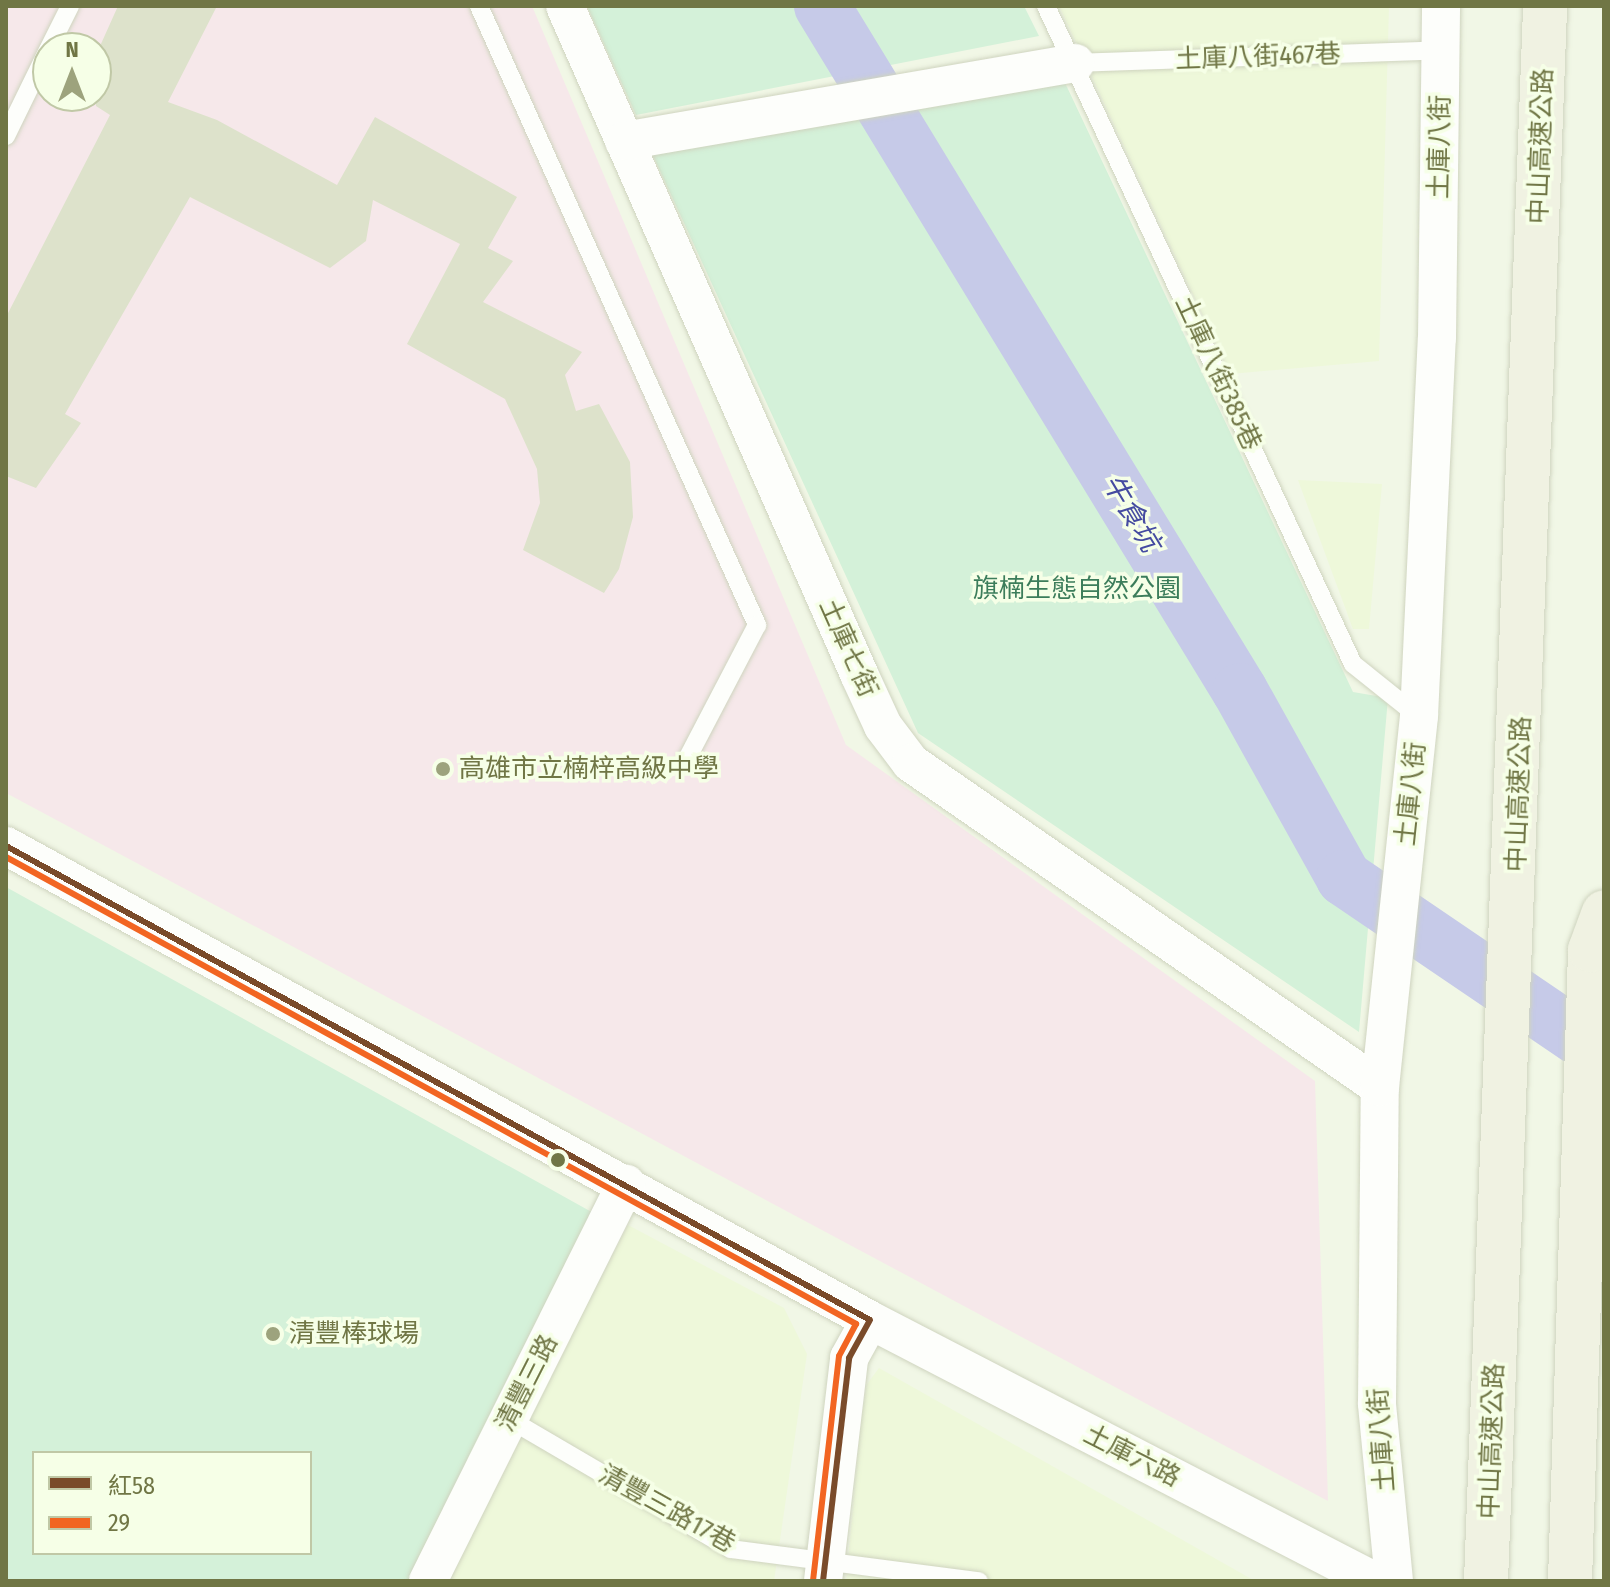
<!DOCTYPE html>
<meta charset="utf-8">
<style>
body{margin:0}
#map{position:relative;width:1610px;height:1587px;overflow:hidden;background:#f1f7e6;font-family:"Fira Sans Condensed","Noto Sans TC",sans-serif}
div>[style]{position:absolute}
.residential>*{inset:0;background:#eef8da}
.education>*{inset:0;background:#f6e8ea}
.green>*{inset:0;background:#d4f1d9}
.river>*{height:56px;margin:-28px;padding:0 28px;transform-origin:28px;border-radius:28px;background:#c6cae8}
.building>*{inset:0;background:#dde2cb}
.roads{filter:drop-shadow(0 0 2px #cfd4bf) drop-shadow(0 0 2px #cfd4bf)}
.service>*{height:18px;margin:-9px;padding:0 9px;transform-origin:9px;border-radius:9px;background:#fdfefb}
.minor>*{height:38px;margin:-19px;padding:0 19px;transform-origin:19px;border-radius:19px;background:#fdfefb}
.motorway>*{height:44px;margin:-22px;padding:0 22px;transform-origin:22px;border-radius:22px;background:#f0f2e2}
.bus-1>*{height:6px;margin:-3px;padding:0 3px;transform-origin:3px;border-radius:3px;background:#7a4b2a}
.bus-2>*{height:6px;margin:-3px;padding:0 3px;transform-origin:3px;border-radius:3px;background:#f26522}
.dots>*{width:22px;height:22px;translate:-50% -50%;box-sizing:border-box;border:4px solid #f6ffe7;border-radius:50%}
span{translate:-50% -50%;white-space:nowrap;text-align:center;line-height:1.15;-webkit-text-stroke:7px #f6ffe7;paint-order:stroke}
.street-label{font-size:26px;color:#707645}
.park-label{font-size:26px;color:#3c7d5b}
.poi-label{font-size:26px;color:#707645}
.left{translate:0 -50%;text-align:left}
.water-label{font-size:28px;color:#454ba1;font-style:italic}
.frame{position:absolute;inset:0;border:8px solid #707645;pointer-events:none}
.legend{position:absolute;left:32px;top:1451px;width:280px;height:104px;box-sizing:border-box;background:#f6ffe7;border:2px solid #c0c8a6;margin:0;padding:10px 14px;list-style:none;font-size:24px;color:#707645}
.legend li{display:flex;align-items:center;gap:16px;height:40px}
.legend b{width:40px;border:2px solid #c0c8a6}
.north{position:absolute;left:32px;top:32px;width:80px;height:80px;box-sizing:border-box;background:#f6ffe7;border:2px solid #c0c8a6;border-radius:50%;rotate:0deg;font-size:22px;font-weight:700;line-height:32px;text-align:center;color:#707645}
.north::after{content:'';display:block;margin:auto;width:28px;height:36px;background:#9da37d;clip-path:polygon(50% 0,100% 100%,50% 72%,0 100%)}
</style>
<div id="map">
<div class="residential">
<i style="clip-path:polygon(1059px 6px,1389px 6px,1379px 361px,1230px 374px)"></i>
<i style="clip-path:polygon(1298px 480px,1382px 484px,1369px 629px,1353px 629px)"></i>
<i style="clip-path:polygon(628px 1225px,784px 1308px,807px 1354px,774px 1581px,444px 1581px)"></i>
<i style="clip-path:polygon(879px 1368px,1255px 1581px,846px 1581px,861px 1422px,867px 1384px)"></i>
</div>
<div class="education">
<i style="clip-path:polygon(evenodd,6px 6px,532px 6px,846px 745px,1315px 1081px,1328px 1501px,6px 793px,6px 6px,48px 48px,96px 48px,96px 96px,48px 96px,48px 48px)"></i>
</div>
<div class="green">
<i style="clip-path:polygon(587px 6px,1024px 6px,1039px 36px,636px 115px)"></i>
<i style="clip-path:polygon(1058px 68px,1353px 692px,1388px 698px,1359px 1032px,918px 733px,650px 149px)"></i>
<i style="clip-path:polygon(evenodd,6px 887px,597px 1215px,420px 1581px,6px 1581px,6px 887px,34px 1453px,310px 1453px,310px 1553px,34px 1553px,34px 1453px)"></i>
</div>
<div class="river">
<i style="left:822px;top:6px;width:802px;rotate:58.61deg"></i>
<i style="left:1240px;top:691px;width:214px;rotate:60.9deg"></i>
<i style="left:1344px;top:878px;width:315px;rotate:34.2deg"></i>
</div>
<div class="building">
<i style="clip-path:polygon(118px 6px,217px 6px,168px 102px,217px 120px,337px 185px,375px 117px,517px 197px,488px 248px,513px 261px,483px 302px,582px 352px,565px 375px,576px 411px,599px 404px,630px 462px,633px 517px,619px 569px,604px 593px,523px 550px,540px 503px,537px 469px,505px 399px,407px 344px,460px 244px,373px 200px,366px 241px,330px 268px,190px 197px,65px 414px,81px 423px,36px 488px,6px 476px,6px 317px,110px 115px,96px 106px,96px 55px)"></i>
</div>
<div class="roads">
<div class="service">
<i style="left:479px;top:6px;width:679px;rotate:65.81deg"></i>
<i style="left:757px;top:625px;width:153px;rotate:117.6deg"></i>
<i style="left:1046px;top:6px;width:726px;rotate:64.99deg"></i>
<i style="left:1353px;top:664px;width:83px;rotate:38.7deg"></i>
<i style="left:49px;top:48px;width:47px;rotate:-63.4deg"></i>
<i style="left:1075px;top:63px;width:366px;rotate:-2deg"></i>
<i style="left:6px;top:136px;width:96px;rotate:-64deg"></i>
<i style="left:509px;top:1419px;width:257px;rotate:30.4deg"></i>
<i style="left:731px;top:1549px;width:250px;rotate:7.4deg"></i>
</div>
<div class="minor">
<i style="left:565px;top:6px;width:730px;rotate:66.24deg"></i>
<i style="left:859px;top:674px;width:57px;rotate:65.2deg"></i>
<i style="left:883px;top:726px;width:46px;rotate:52.9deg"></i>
<i style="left:911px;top:763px;width:570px;rotate:34.64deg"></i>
<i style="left:624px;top:141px;width:458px;rotate:-9.8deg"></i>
<i style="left:6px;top:846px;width:985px;rotate:28.75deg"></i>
<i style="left:870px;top:1320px;width:568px;rotate:27.38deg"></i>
<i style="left:428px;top:1581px;width:444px;rotate:-63.5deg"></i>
<i style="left:823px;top:1581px;width:225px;rotate:-83.3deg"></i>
<i style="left:849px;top:1358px;width:43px;rotate:-61.1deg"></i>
<i style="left:1394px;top:1581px;width:179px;rotate:-95.5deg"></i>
<i style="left:1377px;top:1403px;width:316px;rotate:-89.5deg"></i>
<i style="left:1380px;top:1087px;width:373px;rotate:-84deg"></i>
<i style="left:1419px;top:716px;width:378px;rotate:-87.3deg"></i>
<i style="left:1437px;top:338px;width:332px;rotate:-89.3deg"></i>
</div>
<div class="motorway">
<i style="left:1486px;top:1581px;width:1576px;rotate:-87.85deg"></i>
<i style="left:1570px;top:1581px;width:631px;rotate:-88.18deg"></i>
<i style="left:1590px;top:950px;width:40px;rotate:-69.8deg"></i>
</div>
</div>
<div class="bus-1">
<i style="left:6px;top:846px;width:985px;rotate:28.75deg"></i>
<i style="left:823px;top:1581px;width:225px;rotate:-83.3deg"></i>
<i style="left:849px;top:1358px;width:43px;rotate:-61.1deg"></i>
</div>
<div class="bus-2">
<i style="left:6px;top:857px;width:970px;rotate:28.78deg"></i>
<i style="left:856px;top:1324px;width:36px;rotate:118deg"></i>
<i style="left:839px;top:1356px;width:226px;rotate:96.6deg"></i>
</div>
<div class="dots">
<i style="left:443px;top:769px;background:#9da37d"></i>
<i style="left:558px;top:1160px;background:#707645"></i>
<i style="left:273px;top:1334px;background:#9da37d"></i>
</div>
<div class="street-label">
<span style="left:1258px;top:57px;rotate:-2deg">土庫八街467巷</span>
<span style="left:1541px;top:146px;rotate:-88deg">中山高速公路</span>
<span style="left:1440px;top:147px;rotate:-89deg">土庫八街</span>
<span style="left:1218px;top:373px;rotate:65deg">土庫八街385巷</span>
<span style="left:848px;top:648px;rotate:66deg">土庫七街</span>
<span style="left:1411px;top:794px;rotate:-84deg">土庫八街</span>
<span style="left:1519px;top:794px;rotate:-88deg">中山高速公路</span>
<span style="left:527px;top:1383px;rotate:-63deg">清豐三路</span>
<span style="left:1382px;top:1440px;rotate:-94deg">土庫八街</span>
<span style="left:1492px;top:1441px;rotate:-88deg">中山高速公路</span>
<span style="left:1132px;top:1456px;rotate:27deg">土庫六路</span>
<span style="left:667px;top:1509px;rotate:29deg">清豐三路17巷</span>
</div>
<div class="park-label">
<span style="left:1077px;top:589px">旗楠生態自然公園</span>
</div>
<div class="poi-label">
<span class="left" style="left:459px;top:769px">高雄市立楠梓高級中學</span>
<span class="left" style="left:289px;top:1334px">清豐棒球場</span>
</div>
<div class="water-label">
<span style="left:1131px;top:513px;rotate:59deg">牛食坑</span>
</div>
<div class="frame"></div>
<ul class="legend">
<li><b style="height:10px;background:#7a4b2a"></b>紅58</li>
<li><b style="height:10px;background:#f26522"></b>29</li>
</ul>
<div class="north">N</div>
</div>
